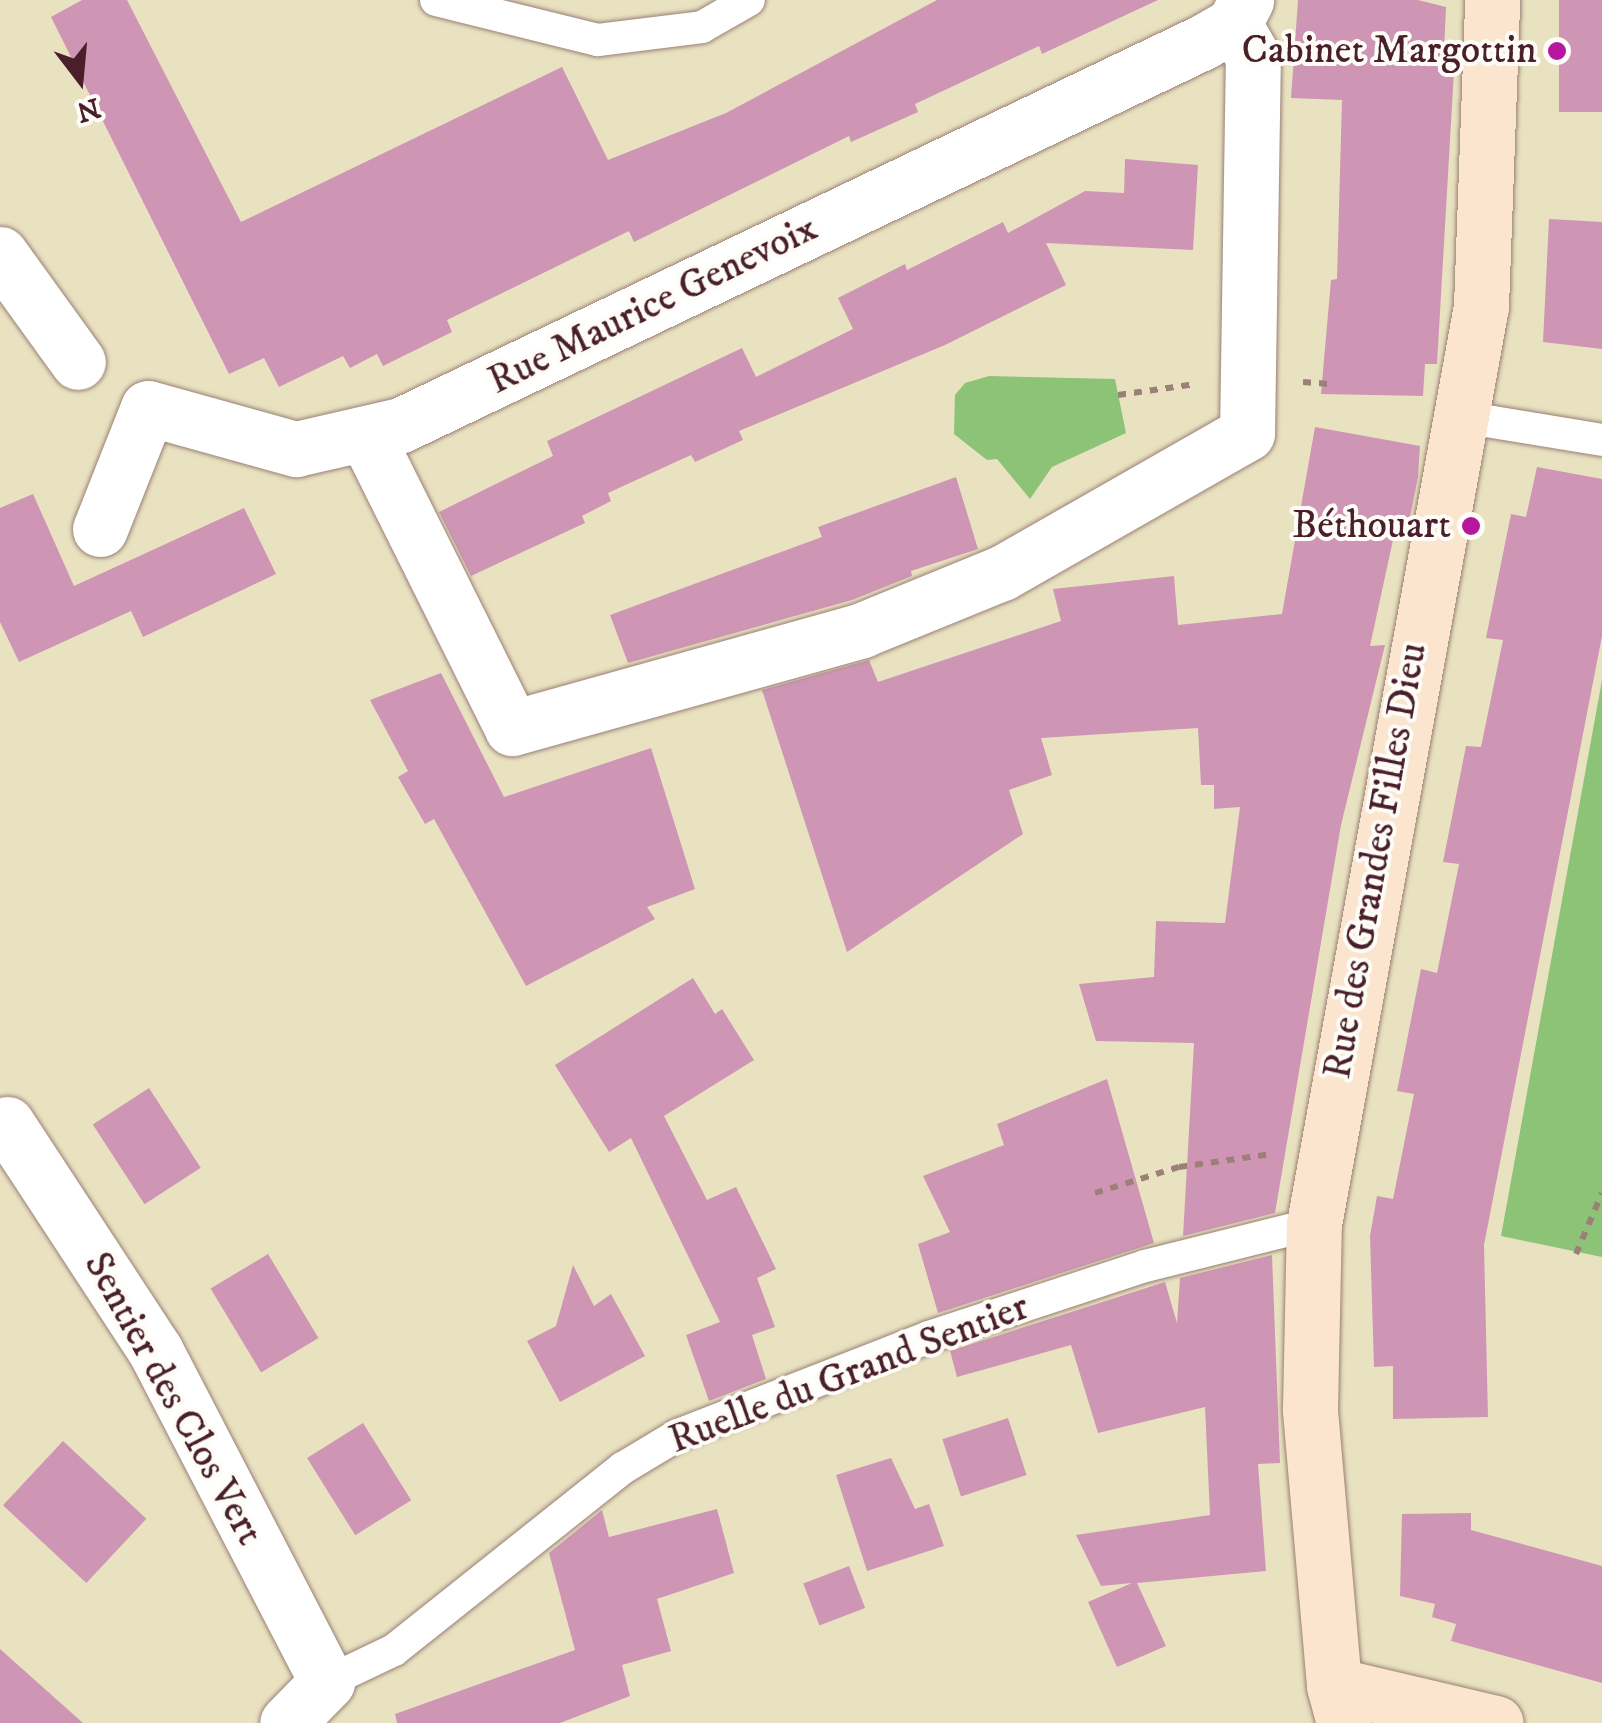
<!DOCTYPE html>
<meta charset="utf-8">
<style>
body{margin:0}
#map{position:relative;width:1602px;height:1723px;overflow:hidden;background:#e9e2c1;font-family:"IM FELL DW Pica",serif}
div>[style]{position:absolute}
.green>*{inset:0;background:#8cc376}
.building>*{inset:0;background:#ce96b4;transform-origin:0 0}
.path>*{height:6px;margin-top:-3px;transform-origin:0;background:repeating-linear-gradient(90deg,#9a8076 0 8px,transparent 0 16px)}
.roads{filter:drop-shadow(0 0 2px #9a8076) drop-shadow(0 0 2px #9a8076)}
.lane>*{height:32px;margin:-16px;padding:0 16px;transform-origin:16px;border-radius:16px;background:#fff}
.street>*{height:55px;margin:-27.5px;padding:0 27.5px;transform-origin:27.5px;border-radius:27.5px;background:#fff}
.secondary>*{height:55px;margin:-27.5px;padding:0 27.5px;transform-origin:27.5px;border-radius:27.5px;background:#fce5cf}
.dots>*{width:28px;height:28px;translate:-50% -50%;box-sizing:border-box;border:5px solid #fdfcf7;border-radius:50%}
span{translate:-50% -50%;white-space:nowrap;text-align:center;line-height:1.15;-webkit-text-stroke:8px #fdfcf7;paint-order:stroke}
.poi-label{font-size:40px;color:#4a1f2b}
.right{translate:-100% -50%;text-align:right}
.street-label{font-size:40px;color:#4a1f2b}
.north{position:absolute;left:30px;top:30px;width:100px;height:100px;-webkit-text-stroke:8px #fdfcf7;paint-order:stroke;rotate:164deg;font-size:28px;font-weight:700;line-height:40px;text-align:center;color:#4a1f2b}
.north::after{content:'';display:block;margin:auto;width:35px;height:45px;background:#4a1f2b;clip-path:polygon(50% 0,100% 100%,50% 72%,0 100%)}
</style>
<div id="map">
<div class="green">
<i style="clip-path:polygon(989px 376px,1115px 379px,1126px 433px,1052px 467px,1030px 499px,997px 459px,987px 460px,954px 434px,955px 395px,965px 383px)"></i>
<i style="clip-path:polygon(1602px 680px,1602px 1257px,1501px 1236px)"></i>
</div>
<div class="building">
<i style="clip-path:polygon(82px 0,127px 0,241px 222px,562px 67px,608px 160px,726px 113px,937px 0,1158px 0,1042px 54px,1039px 46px,915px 104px,918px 112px,851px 142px,849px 136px,634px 242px,629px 231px,447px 320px,452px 332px,383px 366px,377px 354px,350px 368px,343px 356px,279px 387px,264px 358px,229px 374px,51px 17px)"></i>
<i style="clip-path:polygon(1298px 0,1418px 0,1446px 7px,1444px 53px,1455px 54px,1437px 364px,1425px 364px,1423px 396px,1321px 394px,1331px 280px,1337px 279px,1342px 100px,1291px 98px)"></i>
<i style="left:1559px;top:0;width:43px;height:112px"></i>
<i style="clip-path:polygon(1125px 159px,1198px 165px,1193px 250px,1046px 243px,1066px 285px,945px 345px,739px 431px,743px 440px,695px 462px,691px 455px,608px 493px,611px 501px,582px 516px,585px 523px,471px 576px,439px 512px,553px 456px,547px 441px,742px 348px,756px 377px,853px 329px,838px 298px,905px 264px,907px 270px,1003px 222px,1008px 233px,1085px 191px,1124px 193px)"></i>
<i style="clip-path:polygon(1549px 219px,1602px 222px,1602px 349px,1543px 342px)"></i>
<i style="clip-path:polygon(1315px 427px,1420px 446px,1418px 477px,1408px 527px,1396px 526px,1370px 646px,1385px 645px,1341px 825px,1275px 1213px,1183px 1236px,1194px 1043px,1096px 1041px,1079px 984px,1154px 977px,1156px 921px,1225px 923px,1240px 807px,1214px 809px,1214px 785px,1201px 785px,1198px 728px,1041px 738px,1052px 775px,1009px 790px,1023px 834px,847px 952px,762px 690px,869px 660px,878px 682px,1061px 621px,1053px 589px,1174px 576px,1178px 625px,1282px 614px)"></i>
<i style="clip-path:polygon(1537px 467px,1602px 479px,1602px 636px,1484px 1245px,1488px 1417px,1393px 1419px,1393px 1366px,1374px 1367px,1370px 1236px,1377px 1196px,1393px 1199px,1414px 1094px,1397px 1091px,1421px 969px,1437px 973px,1459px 864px,1443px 862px,1466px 746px,1481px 747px,1503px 640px,1486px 638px,1511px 514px,1526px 517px)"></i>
<i style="clip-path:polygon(956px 477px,978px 549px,911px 571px,912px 576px,852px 600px,628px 663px,610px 615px,822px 537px,818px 527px)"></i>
<i style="clip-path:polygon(33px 494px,74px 586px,244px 508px,276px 574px,143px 637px,131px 611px,19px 662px,0 622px,0 508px)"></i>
<i style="clip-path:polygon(441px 673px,504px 797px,651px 748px,695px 889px,647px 907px,655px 919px,526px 986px,434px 819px,425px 824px,398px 777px,408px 771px,370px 700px)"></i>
<i style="clip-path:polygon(693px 978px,715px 1014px,722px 1009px,754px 1060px,664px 1116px,707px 1200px,736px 1187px,776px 1269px,757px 1278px,775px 1327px,752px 1335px,766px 1379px,709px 1401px,686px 1335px,720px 1322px,631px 1138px,609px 1152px,555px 1065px)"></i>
<i style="clip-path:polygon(1107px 1079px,1154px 1243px,938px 1313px,918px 1244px,950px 1232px,923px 1176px,1004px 1145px,997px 1124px)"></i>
<i style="left:149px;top:1088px;width:95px;height:67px;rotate:57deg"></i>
<i style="left:268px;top:1254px;width:98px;height:67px;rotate:59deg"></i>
<i style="clip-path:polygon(1272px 1255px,1280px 1463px,1258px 1464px,1266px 1571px,1137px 1583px,1166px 1646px,1117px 1667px,1088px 1602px,1132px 1583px,1101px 1586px,1076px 1535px,1210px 1515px,1205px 1407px,1098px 1433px,1071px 1345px,957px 1377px,950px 1351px,1165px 1282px,1177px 1323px,1180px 1278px)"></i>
<i style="clip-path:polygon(573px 1265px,594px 1306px,611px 1294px,645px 1356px,560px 1402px,527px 1341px,556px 1326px)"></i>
<i style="left:1008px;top:1418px;width:60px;height:69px;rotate:72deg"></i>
<i style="left:363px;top:1423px;width:91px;height:66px;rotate:58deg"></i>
<i style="left:63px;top:1441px;width:114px;height:88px;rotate:43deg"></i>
<i style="clip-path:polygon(891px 1458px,915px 1509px,929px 1504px,944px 1546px,867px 1571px,836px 1475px)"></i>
<i style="clip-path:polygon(717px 1509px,734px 1573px,657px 1599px,671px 1651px,622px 1665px,630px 1696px,560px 1723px,397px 1723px,395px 1714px,575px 1650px,549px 1553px,602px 1510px,609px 1537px)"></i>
<i style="clip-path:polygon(1471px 1513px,1471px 1530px,1602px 1566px,1602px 1683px,1451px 1641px,1456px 1624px,1432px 1617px,1435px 1604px,1400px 1596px,1402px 1514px)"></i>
<i style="left:849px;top:1566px;width:45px;height:49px;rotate:69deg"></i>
<i style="clip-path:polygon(0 1649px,83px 1723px,0 1723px)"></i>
</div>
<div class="path">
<i style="left:1303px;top:382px;width:27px;rotate:4deg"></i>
<i style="left:1118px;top:395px;width:79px;rotate:-8deg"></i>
<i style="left:1095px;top:1193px;width:88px;rotate:-17.2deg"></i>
<i style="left:1179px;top:1167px;width:94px;rotate:-8deg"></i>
<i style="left:1576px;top:1254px;width:66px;rotate:-66.9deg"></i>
</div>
<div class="roads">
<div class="lane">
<i style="left:436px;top:0;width:167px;rotate:13.9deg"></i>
<i style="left:598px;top:40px;width:105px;rotate:-7.1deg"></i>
<i style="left:702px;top:27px;width:54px;rotate:-29.9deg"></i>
<i style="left:1456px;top:416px;width:148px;rotate:9.3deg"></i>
<i style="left:327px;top:1682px;width:74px;rotate:-25.5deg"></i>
<i style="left:394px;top:1650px;width:293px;rotate:-38.5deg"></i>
<i style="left:623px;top:1468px;width:64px;rotate:-31deg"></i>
<i style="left:678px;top:1435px;width:269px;rotate:-21.3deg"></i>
<i style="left:929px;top:1337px;width:227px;rotate:-18.2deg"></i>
<i style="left:1145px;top:1266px;width:174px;rotate:-14deg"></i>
</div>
<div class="street">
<i style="left:0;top:254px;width:133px;rotate:54.2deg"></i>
<i style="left:367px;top:437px;width:325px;rotate:63.5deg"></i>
<i style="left:512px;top:728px;width:363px;rotate:-15.6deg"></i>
<i style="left:862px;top:630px;width:151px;rotate:-22.2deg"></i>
<i style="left:1002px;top:573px;width:282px;rotate:-29.7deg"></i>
<i style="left:1247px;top:433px;width:376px;rotate:-89.1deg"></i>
<i style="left:1253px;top:57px;width:38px;rotate:-120deg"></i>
<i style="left:100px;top:529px;width:130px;rotate:-68.4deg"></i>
<i style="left:148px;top:408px;width:154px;rotate:15.5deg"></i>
<i style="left:296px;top:449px;width:108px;rotate:-12.9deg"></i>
<i style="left:401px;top:425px;width:889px;rotate:-25.53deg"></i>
<i style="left:1203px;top:42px;width:36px;rotate:-30deg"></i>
<i style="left:1234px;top:24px;width:27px;rotate:-63deg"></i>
<i style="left:7px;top:1124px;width:270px;rotate:56.8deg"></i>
<i style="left:155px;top:1350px;width:374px;rotate:62.6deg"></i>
<i style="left:327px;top:1682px;width:57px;rotate:134.3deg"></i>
</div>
<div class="secondary">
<i style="left:1334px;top:1685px;width:166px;rotate:13.2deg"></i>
<i style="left:1344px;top:1723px;width:39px;rotate:-105deg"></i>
<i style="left:1334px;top:1685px;width:277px;rotate:-95deg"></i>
<i style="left:1310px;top:1409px;width:185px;rotate:-88.8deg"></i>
<i style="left:1314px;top:1224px;width:933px;rotate:-79.69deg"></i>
<i style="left:1481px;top:306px;width:306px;rotate:-87.9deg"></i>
</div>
</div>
<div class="dots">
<i style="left:1557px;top:51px;background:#b5179e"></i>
<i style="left:1471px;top:526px;background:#b5179e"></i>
</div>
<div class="poi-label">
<span class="right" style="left:1537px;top:51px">Cabinet Margottin</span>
<span class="right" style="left:1451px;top:526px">Béthouart</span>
</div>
<div class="street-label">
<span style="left:653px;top:305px;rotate:-26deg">Rue Maurice Genevoix</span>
<span style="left:1376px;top:861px;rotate:-80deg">Rue des Grandes Filles Dieu</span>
<span style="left:849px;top:1374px;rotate:-21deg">Ruelle du Grand Sentier</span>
<span style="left:173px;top:1399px;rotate:61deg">Sentier des Clos Vert</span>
</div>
<div class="north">N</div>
</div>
